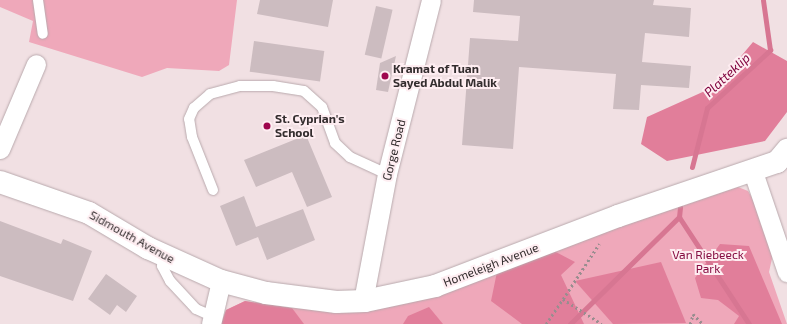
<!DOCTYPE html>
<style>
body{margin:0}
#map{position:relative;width:787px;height:324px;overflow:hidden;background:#f1e0e3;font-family:"Exo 2",sans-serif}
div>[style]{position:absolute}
.green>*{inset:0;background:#efa8ba}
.forest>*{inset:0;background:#e17e9a}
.stream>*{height:5px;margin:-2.5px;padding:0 2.5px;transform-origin:2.5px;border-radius:2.5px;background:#d77692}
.building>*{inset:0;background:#ccbcc0;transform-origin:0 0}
.path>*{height:2.5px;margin-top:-1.25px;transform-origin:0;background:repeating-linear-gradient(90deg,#998d8f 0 2px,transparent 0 5px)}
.roads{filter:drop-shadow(0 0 1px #b9a9ad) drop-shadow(0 0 1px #b9a9ad)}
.lane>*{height:10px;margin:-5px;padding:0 5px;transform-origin:5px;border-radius:5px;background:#fff}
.street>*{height:19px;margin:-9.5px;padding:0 9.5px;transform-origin:9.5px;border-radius:9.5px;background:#fff}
.secondary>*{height:22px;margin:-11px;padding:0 11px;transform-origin:11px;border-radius:11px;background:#fff}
.dots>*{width:11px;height:11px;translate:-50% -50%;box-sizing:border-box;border:2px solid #feedf1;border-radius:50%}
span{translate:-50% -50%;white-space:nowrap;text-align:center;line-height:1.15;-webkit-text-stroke:4px #feedf1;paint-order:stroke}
.poi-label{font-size:12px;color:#332d2e;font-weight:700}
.left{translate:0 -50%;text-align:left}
.street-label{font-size:12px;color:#332d2e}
.park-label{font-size:12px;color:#860d42}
.water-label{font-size:13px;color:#7f003c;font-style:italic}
</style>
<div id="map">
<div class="green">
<i style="clip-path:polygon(0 0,237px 0,229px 65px,219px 71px,167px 68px,142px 77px,29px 42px,33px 21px,0 7px)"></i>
<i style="clip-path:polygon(738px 187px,748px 191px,754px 201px,773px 254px,769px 272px,787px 324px,221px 324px,226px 310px,245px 301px,292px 308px,347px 310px,552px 250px)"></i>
</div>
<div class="forest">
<i style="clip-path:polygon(753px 42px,787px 61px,787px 112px,765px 141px,667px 161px,641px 144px,647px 117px,716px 86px)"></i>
<i style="clip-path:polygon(720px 244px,749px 246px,782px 324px,734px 324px,739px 316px,718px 300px,701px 298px,695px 278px)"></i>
<i style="clip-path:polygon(552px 250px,575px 262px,561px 275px,584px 324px,522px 324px,491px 301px,497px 272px)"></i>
<i style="clip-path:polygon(661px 262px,686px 323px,613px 324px,575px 281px)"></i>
<i style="clip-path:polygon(245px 301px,292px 308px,304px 324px,221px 324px,226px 310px)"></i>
<i style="clip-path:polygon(429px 307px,443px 324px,403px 324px,408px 316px)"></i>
</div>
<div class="stream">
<i style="left:692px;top:167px;width:61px;rotate:-75.7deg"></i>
<i style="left:707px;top:108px;width:86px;rotate:-42.6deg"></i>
<i style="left:770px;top:50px;width:50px;rotate:-98deg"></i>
<i style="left:679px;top:217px;width:128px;rotate:56.8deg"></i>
<i style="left:570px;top:324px;width:153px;rotate:-44.5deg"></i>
<i style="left:679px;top:217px;width:10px;rotate:-84deg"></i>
</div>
<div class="building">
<i style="clip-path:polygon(260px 0,333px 0,328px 27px,257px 14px)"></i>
<i style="clip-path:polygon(474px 0,654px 0,653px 5px,691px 8px,689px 37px,645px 33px,642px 62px,691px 66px,689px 88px,641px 85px,639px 110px,613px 109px,616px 74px,519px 67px,513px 149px,462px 145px,470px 38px,518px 41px,520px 16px,473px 12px)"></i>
<i style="left:376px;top:6px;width:17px;height:50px;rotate:13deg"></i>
<i style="left:254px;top:41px;width:71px;height:31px;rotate:8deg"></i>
<i style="clip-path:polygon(396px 56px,388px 92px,376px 90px,380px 63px)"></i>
<i style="clip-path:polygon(306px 135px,332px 197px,307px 207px,292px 172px,256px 187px,244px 160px)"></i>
<i style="clip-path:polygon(244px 196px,256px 227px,303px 209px,315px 240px,267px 260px,258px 237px,236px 246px,220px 206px)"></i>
<i style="clip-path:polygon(0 221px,61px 244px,63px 239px,92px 251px,73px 301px,0 276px)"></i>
<i style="clip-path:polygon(106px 274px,137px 296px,126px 312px,117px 305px,110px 315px,88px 299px)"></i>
</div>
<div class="path">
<i style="left:563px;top:299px;width:66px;rotate:-56.8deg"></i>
<i style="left:546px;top:324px;width:30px;rotate:-56deg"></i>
<i style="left:563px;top:299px;width:46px;rotate:32.7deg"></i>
<i style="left:690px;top:324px;width:10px;rotate:-73deg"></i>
<i style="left:693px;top:314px;width:14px;rotate:45deg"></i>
</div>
<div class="roads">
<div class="lane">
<i style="left:38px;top:0;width:34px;rotate:82deg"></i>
<i style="left:213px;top:190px;width:57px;rotate:-111.6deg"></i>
<i style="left:192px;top:137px;width:18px;rotate:-99deg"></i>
<i style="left:189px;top:119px;width:12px;rotate:-66deg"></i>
<i style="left:194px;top:108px;width:21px;rotate:-41deg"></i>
<i style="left:210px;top:94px;width:31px;rotate:-15deg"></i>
<i style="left:240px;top:86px;width:33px"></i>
<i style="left:273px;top:86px;width:31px;rotate:9deg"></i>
<i style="left:304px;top:91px;width:24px;rotate:42deg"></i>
<i style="left:322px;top:107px;width:38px;rotate:70deg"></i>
<i style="left:335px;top:143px;width:21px;rotate:43deg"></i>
<i style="left:350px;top:157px;width:41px;rotate:24.7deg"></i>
<i style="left:164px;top:255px;width:11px;rotate:100deg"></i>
<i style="left:162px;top:266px;width:17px;rotate:62deg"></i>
<i style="left:170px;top:281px;width:38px;rotate:47deg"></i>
<i style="left:196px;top:309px;width:17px;rotate:24deg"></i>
</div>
<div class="street">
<i style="left:0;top:149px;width:92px;rotate:-67deg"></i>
<i style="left:753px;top:172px;width:106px;rotate:71.2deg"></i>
<i style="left:363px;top:301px;width:129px;rotate:-79.3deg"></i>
<i style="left:387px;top:174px;width:179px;rotate:-75.8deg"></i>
<i style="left:211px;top:324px;width:44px;rotate:-76.9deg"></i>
</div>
<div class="secondary">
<i style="left:0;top:182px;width:94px;rotate:19.2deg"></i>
<i style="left:89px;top:213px;width:69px;rotate:30.7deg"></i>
<i style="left:148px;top:248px;width:80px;rotate:24.3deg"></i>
<i style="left:221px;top:281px;width:47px;rotate:14.9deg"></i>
<i style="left:266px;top:293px;width:71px;rotate:7.3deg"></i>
<i style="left:336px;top:302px;width:29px;rotate:-2deg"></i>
<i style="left:365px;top:301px;width:72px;rotate:-12.1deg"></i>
<i style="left:435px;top:286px;width:196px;rotate:-20.9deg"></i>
<i style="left:618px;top:216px;width:168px;rotate:-18.8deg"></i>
<i style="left:777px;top:162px;width:16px;rotate:-50deg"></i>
</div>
</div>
<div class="dots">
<i style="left:385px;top:76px;background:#9f064e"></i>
<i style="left:267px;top:126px;background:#9f064e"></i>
</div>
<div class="poi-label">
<span class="left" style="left:393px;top:76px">Kramat of Tuan<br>Sayed Abdul Malik</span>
<span class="left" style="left:275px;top:126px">St. Cyprian's<br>School</span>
</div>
<div class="street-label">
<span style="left:394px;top:150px;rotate:-76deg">Gorge Road</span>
<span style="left:132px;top:237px;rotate:29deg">Sidmouth Avenue</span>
<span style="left:491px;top:265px;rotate:-21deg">Homeleigh Avenue</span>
</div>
<div class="park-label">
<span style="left:708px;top:262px">Van Riebeeck<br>Park</span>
</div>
<div class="water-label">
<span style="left:727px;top:75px;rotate:-43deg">Platteklip</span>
</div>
</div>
